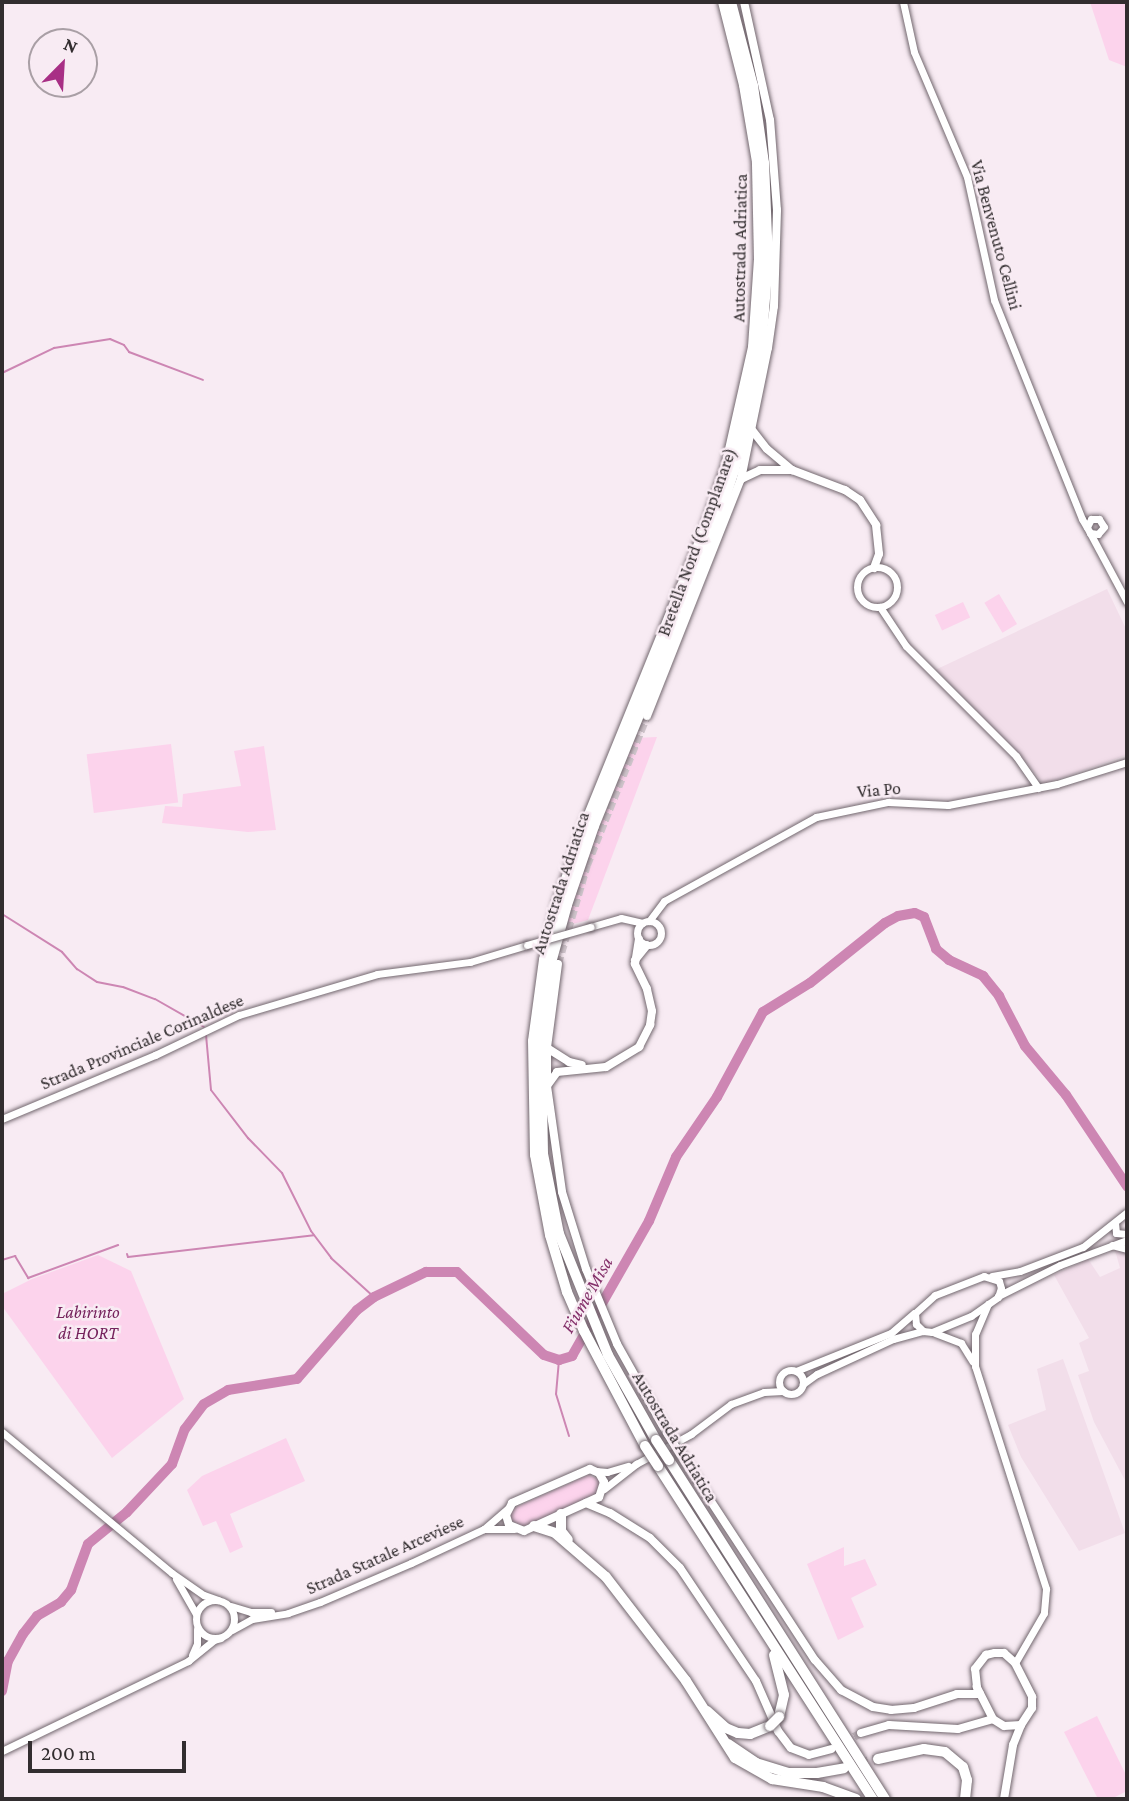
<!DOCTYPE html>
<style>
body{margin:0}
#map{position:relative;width:1129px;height:1801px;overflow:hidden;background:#f8ebf3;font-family:"Crimson Pro",serif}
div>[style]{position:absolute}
.built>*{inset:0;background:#f2deea}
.green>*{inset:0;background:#fcd3ec;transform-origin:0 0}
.stream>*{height:2px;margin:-1px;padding:0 1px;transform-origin:1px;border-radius:1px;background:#cd86b3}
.river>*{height:10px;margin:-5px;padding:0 5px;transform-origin:5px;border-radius:5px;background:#cd86b3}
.primary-tunnel>*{height:8px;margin-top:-4px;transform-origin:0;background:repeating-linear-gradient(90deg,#d0c5cc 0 8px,transparent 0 12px)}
.highway-tunnel>*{height:10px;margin-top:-5px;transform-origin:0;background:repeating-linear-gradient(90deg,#d0c5cc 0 10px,transparent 0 15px)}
.roads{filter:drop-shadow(0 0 2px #72676e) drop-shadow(0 0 2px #72676e)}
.secondary>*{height:7px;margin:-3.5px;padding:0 3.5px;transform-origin:3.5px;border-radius:3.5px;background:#fff}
.secondary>.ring{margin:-3.5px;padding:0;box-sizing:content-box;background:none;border:7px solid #fff;border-radius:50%}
.primary>*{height:8px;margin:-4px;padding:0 4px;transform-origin:4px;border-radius:4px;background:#fff}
.highway>*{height:10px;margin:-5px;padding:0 5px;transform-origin:5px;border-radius:5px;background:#fff}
.bridges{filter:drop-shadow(0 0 2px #72676e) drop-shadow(0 0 2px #72676e)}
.secondary-bridge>*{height:7px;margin:-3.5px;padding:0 3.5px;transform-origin:3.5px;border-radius:3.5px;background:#fff}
.primary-bridge>*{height:8px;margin:-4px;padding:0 4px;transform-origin:4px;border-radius:4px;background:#fff}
.highway-bridge>*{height:10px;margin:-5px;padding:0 5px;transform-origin:5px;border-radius:5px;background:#fff}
span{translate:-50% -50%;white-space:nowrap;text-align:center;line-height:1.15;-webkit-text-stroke:5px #f8ebf3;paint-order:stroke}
.street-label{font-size:18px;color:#322d2f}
.park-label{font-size:18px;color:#75225c;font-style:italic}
.water-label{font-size:19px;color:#84306a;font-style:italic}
.frame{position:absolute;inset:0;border:4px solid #322d2f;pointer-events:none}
.north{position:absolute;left:28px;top:28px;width:70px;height:70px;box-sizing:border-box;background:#f8ebf3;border:2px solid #a99fa5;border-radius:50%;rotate:24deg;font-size:19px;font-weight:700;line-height:28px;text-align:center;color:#322d2f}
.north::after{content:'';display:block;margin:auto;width:24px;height:32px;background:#a82f85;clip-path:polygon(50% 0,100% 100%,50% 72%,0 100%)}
.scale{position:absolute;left:28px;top:1741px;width:158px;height:32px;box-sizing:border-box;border:4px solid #322d2f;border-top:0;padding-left:9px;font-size:21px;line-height:24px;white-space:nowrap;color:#322d2f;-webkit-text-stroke:5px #f8ebf3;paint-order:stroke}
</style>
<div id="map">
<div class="built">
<i style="clip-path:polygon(1107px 589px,1127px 631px,1127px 755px,1044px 784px,1019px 754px,935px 670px)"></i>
<i style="clip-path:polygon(1115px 1250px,1127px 1253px,1127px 1484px,1094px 1422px,1078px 1375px,1089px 1371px,1079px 1343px,1089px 1338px,1054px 1275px,1088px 1259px,1100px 1277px,1120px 1268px)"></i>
<i style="clip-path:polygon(1063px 1359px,1125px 1533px,1079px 1551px,1021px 1457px,1008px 1425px,1046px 1410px,1037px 1369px)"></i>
</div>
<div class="green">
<i style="clip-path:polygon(1090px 2px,1127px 2px,1127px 67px,1109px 60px)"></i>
<i style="left:999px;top:594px;width:35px;height:17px;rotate:59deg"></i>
<i style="left:963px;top:602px;width:17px;height:31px;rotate:65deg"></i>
<i style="clip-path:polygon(657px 737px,588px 920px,565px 926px,579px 878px,634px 738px)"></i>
<i style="left:171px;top:744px;width:59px;height:85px;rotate:83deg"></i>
<i style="clip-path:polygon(264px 746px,276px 830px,248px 832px,162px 823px,165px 806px,182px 807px,183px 794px,241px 786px,234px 751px)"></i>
<i style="clip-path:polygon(98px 1255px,131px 1271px,184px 1399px,112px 1458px,2px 1306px,2px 1294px,32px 1279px)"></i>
<i style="clip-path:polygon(286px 1438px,305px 1481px,230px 1514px,243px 1547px,230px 1553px,216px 1521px,203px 1526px,187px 1490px,202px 1476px)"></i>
<i style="clip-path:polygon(588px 1475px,601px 1480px,599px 1495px,524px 1528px,511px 1520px,511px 1513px,516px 1507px)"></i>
<i style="clip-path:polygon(844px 1547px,844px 1566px,865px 1559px,877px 1585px,851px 1598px,864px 1627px,838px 1640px,807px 1564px)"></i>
<i style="clip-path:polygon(1097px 1716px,1127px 1777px,1127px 1791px,1111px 1799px,1098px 1799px,1064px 1732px)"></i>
</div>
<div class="stream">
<i style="left:2px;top:373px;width:58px;rotate:-25.7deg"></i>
<i style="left:54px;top:348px;width:57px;rotate:-9.1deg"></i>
<i style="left:110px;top:339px;width:15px;rotate:23deg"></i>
<i style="left:124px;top:345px;width:9px;rotate:54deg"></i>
<i style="left:129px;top:352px;width:79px;rotate:20.7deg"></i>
<i style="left:2px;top:914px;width:71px;rotate:32.3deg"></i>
<i style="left:62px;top:952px;width:23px;rotate:49deg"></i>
<i style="left:77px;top:969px;width:24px;rotate:33deg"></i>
<i style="left:97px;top:982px;width:26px;rotate:11deg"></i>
<i style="left:123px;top:987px;width:34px;rotate:21deg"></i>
<i style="left:155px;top:999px;width:56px;rotate:29.7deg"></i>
<i style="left:206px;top:1035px;width:55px;rotate:84.8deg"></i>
<i style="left:211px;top:1090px;width:61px;rotate:52.4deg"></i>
<i style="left:248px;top:1138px;width:49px;rotate:45.8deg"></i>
<i style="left:282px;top:1173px;width:65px;rotate:63.4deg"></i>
<i style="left:311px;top:1231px;width:34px;rotate:53deg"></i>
<i style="left:331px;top:1258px;width:58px;rotate:42.2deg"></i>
<i style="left:127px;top:1254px;width:3px;rotate:72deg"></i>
<i style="left:128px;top:1257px;width:187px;rotate:-6.7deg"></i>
<i style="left:2px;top:1260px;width:14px;rotate:-17deg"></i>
<i style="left:15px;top:1256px;width:26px;rotate:59deg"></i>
<i style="left:28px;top:1278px;width:96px;rotate:-20.1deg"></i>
<i style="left:559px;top:1360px;width:34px;rotate:95deg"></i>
<i style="left:556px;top:1394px;width:44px;rotate:72.8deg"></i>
</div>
<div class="river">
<i style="left:2px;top:1691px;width:31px;rotate:-79deg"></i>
<i style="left:8px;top:1661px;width:31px;rotate:-61deg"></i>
<i style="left:23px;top:1634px;width:23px;rotate:-52deg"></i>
<i style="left:37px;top:1616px;width:28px;rotate:-30deg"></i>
<i style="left:61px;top:1602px;width:16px;rotate:-50deg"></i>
<i style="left:71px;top:1590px;width:49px;rotate:-69.7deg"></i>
<i style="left:88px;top:1544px;width:50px;rotate:-39.4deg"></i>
<i style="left:127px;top:1512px;width:66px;rotate:-46.8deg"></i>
<i style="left:172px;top:1464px;width:37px;rotate:-70deg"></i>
<i style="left:185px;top:1429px;width:31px;rotate:-53deg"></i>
<i style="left:204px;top:1404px;width:28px;rotate:-30deg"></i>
<i style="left:228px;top:1390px;width:70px;rotate:-9.1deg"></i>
<i style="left:297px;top:1379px;width:91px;rotate:-49deg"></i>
<i style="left:357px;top:1310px;width:21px;rotate:-37deg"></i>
<i style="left:374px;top:1297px;width:58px;rotate:-25.7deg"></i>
<i style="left:426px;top:1272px;width:31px"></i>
<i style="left:457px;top:1272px;width:120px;rotate:43.7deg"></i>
<i style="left:544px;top:1355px;width:16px;rotate:18deg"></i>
<i style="left:559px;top:1360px;width:14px;rotate:-17deg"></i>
<i style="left:572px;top:1356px;width:155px;rotate:-60.3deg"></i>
<i style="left:649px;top:1221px;width:69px;rotate:-67.1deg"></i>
<i style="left:676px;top:1157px;width:73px;rotate:-55.7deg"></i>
<i style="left:717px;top:1097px;width:97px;rotate:-61.6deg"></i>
<i style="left:763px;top:1012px;width:55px;rotate:-31.7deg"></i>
<i style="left:810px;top:983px;width:96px;rotate:-38.7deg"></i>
<i style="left:885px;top:923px;width:15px;rotate:-28deg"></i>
<i style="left:898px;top:916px;width:17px;rotate:-10deg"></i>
<i style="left:915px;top:913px;width:10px;rotate:24deg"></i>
<i style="left:924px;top:917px;width:34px;rotate:69deg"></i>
<i style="left:936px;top:949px;width:17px;rotate:40deg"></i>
<i style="left:949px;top:960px;width:38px;rotate:25deg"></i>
<i style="left:983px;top:976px;width:26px;rotate:51deg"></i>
<i style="left:999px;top:996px;width:56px;rotate:62.5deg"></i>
<i style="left:1025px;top:1046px;width:64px;rotate:50.1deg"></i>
<i style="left:1066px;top:1095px;width:110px;rotate:56.2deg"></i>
</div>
<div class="primary-tunnel">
<i style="left:558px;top:964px;width:103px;rotate:-73.7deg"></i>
<i style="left:587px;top:865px;width:161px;rotate:-68.1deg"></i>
<i style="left:833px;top:1748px;width:32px;rotate:-28deg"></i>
</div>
<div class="highway-tunnel">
<i style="left:844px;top:1768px;width:35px;rotate:-15deg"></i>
</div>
<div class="roads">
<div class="secondary">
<i style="left:903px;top:2px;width:51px;rotate:77.6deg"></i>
<i style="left:914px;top:52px;width:136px;rotate:67deg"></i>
<i style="left:967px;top:177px;width:126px;rotate:77.6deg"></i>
<i style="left:994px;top:300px;width:236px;rotate:68.1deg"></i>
<i style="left:1082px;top:519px;width:16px;rotate:60deg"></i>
<i style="left:1090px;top:533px;width:8px;rotate:7deg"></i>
<i style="left:1087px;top:527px;width:9px;rotate:-63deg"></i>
<i style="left:1091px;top:519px;width:8px"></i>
<i style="left:1099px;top:519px;width:9px;rotate:58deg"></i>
<i style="left:1104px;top:527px;width:9px;rotate:131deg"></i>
<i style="left:1090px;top:533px;width:78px;rotate:61.8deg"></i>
<i class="ring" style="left:857px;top:567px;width:33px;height:33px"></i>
<i style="left:880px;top:607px;width:47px;rotate:56.3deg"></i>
<i style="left:906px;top:646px;width:156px;rotate:45deg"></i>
<i style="left:1016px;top:756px;width:39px;rotate:55deg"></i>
<i class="ring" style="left:637px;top:921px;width:17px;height:17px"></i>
<i style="left:649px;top:921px;width:25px;rotate:-53deg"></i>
<i style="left:664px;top:901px;width:174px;rotate:-28.9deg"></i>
<i style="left:816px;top:817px;width:74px;rotate:-11.8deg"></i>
<i style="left:888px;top:802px;width:60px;rotate:2.9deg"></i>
<i style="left:948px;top:805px;width:111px;rotate:-10.9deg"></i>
<i style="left:1057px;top:784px;width:73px;rotate:-17.4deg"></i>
<i style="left:590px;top:927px;width:32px;rotate:-16deg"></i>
<i style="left:621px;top:918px;width:22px;rotate:13deg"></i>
<i style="left:2px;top:1119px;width:166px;rotate:-22.7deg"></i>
<i style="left:155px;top:1055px;width:93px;rotate:-25.5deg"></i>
<i style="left:239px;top:1015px;width:144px;rotate:-16.5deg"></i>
<i style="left:377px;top:974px;width:94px;rotate:-7.4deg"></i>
<i style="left:470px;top:962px;width:59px;rotate:-16.6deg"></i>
<i style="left:1115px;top:1223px;width:10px;rotate:84deg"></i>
<i style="left:1116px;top:1233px;width:11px;rotate:5deg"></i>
<i style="left:1112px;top:1245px;width:16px;rotate:15deg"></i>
<i style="left:992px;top:1276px;width:28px;rotate:-10deg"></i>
<i style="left:1020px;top:1271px;width:67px;rotate:-20.9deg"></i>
<i style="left:1083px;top:1247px;width:56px;rotate:-38.5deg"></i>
<i style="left:998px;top:1296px;width:69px;rotate:-26.6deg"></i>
<i style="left:1060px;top:1265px;width:72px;rotate:-20.5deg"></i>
<i style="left:988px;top:1304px;width:33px;rotate:113deg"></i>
<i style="left:975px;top:1334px;width:32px;rotate:90deg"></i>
<i style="left:975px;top:1366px;width:234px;rotate:72.3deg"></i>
<i style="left:1046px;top:1589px;width:24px;rotate:95deg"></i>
<i style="left:1044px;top:1613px;width:58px;rotate:120.1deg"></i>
<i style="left:935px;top:1333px;width:28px;rotate:21deg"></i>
<i style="left:961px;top:1343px;width:22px;rotate:58deg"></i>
<i class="ring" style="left:779px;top:1370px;width:17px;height:17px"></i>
<i style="left:796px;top:1371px;width:102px;rotate:-21.8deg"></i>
<i style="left:891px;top:1333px;width:30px;rotate:-41deg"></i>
<i style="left:803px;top:1384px;width:17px;rotate:-36deg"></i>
<i style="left:817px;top:1374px;width:84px;rotate:-24.7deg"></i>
<i style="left:893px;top:1339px;width:31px;rotate:-15deg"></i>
<i style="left:923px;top:1331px;width:9px;rotate:6deg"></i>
<i style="left:932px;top:1332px;width:42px;rotate:-22.3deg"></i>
<i style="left:971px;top:1316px;width:33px;rotate:-35deg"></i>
<i style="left:998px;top:1297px;width:9px;rotate:-72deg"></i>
<i style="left:1001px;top:1288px;width:7px;rotate:-106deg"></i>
<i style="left:999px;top:1281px;width:16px;rotate:-162deg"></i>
<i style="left:984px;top:1276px;width:53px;rotate:158.8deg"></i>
<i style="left:935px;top:1295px;width:27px;rotate:138deg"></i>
<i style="left:915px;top:1313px;width:11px;rotate:85deg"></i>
<i style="left:916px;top:1324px;width:10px;rotate:45deg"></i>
<i style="left:2px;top:1432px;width:221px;rotate:39.7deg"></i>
<i style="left:172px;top:1573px;width:39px;rotate:35deg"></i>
<i style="left:204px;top:1595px;width:15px;rotate:20deg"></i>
<i style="left:596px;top:1471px;width:11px;rotate:5deg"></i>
<i style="left:607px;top:1472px;width:22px;rotate:-16deg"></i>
<i style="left:604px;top:1489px;width:41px;rotate:-38deg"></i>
<i style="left:636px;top:1464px;width:63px;rotate:-28.6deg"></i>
<i style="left:691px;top:1434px;width:50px;rotate:-36.9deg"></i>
<i style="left:731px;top:1404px;width:35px;rotate:-20deg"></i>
<i style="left:764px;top:1392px;width:19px;rotate:-3deg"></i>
<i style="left:484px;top:1529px;width:30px"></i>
<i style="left:176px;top:1579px;width:40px;rotate:60.3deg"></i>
<i class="ring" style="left:196px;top:1600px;width:31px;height:31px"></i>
<i style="left:231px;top:1606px;width:21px;rotate:17deg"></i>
<i style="left:251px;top:1612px;width:20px"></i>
<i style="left:232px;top:1630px;width:23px;rotate:-29deg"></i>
<i style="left:252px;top:1619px;width:36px;rotate:-9deg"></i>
<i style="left:288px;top:1613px;width:34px;rotate:-19deg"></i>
<i style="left:320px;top:1602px;width:99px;rotate:-23.2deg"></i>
<i style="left:411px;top:1563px;width:81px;rotate:-25deg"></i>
<i style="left:484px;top:1529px;width:30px;rotate:-41deg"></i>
<i style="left:192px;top:1655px;width:12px;rotate:-66deg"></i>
<i style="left:197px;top:1644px;width:15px;rotate:-90deg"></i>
<i style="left:2px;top:1751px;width:207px;rotate:-25.8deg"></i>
<i style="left:188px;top:1661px;width:33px;rotate:-39deg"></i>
<i style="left:214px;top:1640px;width:7px;rotate:-16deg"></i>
</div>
<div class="primary">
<i style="left:752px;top:430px;width:24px;rotate:52deg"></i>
<i style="left:767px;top:449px;width:33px;rotate:40deg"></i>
<i style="left:741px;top:479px;width:21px;rotate:-25deg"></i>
<i style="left:760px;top:470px;width:32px"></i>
<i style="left:792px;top:470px;width:57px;rotate:20.7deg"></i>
<i style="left:845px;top:490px;width:18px;rotate:34deg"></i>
<i style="left:860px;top:500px;width:30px;rotate:57deg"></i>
<i style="left:876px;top:525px;width:29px;rotate:84deg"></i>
<i style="left:879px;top:554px;width:15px;rotate:110deg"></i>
<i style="left:647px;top:716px;width:255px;rotate:-68.4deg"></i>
<i style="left:741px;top:479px;width:134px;rotate:-78.4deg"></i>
<i style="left:768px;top:348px;width:42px;rotate:-81.9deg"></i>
<i style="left:774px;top:306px;width:96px;rotate:-88.2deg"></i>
<i style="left:777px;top:210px;width:90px;rotate:-94.4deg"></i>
<i style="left:770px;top:120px;width:121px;rotate:-102.4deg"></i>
<i style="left:635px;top:960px;width:19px;rotate:-51deg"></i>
<i style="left:558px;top:964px;width:85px;rotate:97.5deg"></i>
<i style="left:547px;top:1048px;width:38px;rotate:90deg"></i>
<i style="left:547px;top:1086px;width:107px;rotate:81.9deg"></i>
<i style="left:562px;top:1192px;width:81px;rotate:72.7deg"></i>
<i style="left:586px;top:1269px;width:81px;rotate:67.5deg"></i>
<i style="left:617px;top:1344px;width:102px;rotate:60.7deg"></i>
<i style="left:547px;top:1048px;width:26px;rotate:32deg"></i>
<i style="left:569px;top:1062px;width:13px;rotate:13deg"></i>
<i style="left:547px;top:1086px;width:17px;rotate:-54deg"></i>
<i style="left:557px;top:1072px;width:49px;rotate:-5.8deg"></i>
<i style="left:606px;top:1067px;width:39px;rotate:-31deg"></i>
<i style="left:639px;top:1047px;width:25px;rotate:-63deg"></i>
<i style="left:650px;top:1025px;width:14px;rotate:-82deg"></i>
<i style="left:652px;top:1011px;width:23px;rotate:-103deg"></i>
<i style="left:647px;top:989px;width:28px;rotate:-116deg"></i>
<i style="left:635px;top:964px;width:25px;rotate:-81deg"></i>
<i style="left:680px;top:1454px;width:246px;rotate:56.8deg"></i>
<i style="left:815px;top:1660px;width:40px;rotate:49deg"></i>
<i style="left:841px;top:1690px;width:36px;rotate:28deg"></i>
<i style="left:873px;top:1707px;width:18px;rotate:9deg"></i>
<i style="left:891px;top:1710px;width:23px;rotate:-5deg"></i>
<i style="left:914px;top:1708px;width:45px;rotate:-18deg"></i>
<i style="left:957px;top:1694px;width:23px"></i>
<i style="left:590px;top:1469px;width:10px;rotate:24deg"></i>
<i style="left:599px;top:1473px;width:10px;rotate:61deg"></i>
<i style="left:604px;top:1482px;width:16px;rotate:108deg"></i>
<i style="left:599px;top:1497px;width:82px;rotate:155.6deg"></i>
<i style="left:524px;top:1531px;width:16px;rotate:-158deg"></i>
<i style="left:509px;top:1525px;width:10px;rotate:-107deg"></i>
<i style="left:506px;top:1515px;width:13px;rotate:-63deg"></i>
<i style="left:512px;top:1503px;width:85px;rotate:-23.6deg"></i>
<i style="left:586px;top:1503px;width:26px;rotate:23deg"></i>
<i style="left:610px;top:1513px;width:47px;rotate:32deg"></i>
<i style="left:650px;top:1538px;width:42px;rotate:45deg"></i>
<i style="left:680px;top:1568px;width:136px;rotate:56.1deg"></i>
<i style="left:756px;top:1681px;width:55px;rotate:66.3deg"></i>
<i style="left:778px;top:1731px;width:21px;rotate:53deg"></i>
<i style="left:791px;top:1748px;width:19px;rotate:21deg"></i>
<i style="left:809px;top:1755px;width:23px;rotate:-15deg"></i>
<i style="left:995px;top:1653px;width:9px"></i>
<i style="left:1004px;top:1653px;width:15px;rotate:42deg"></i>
<i style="left:1015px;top:1663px;width:38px;rotate:63deg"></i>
<i style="left:1032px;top:1697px;width:11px;rotate:90deg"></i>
<i style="left:1032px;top:1708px;width:20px;rotate:123deg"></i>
<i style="left:1021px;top:1725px;width:17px;rotate:177deg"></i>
<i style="left:1004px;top:1726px;width:13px;rotate:-148deg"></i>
<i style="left:993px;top:1719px;width:36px;rotate:-117deg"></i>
<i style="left:977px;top:1687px;width:18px;rotate:-96deg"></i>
<i style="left:975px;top:1669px;width:18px;rotate:-52deg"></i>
<i style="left:986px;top:1655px;width:9px;rotate:-13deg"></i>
<i style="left:861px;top:1733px;width:29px;rotate:-16deg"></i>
<i style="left:889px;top:1725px;width:69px;rotate:3.3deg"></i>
<i style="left:958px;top:1729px;width:36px;rotate:-16deg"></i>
<i style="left:1004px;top:1799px;width:55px;rotate:-80.5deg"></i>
<i style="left:1013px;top:1745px;width:22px;rotate:-68deg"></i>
</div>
<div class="highway">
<i style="left:656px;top:1440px;width:98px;rotate:-119.5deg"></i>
<i style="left:608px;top:1355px;width:131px;rotate:-112deg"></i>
<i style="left:559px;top:1234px;width:82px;rotate:-101.3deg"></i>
<i style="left:543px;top:1154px;width:111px;rotate:-91deg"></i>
<i style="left:541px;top:1043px;width:81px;rotate:-82.9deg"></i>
<i style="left:551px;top:963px;width:60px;rotate:-74.6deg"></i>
<i style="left:567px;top:905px;width:83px;rotate:-71.1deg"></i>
<i style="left:594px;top:826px;width:314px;rotate:-67.9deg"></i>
<i style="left:712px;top:535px;width:68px;rotate:-71deg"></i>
<i style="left:734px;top:471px;width:125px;rotate:-77.5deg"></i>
<i style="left:761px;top:349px;width:88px;rotate:-85.5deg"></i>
<i style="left:768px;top:261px;width:98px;rotate:-92.3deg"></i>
<i style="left:764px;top:163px;width:78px;rotate:-98.1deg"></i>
<i style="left:753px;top:86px;width:87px;rotate:-104.7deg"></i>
<i style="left:645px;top:1446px;width:130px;rotate:-117.9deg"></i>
<i style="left:584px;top:1331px;width:43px;rotate:-113.6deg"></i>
<i style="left:567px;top:1292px;width:59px;rotate:-106.6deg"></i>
<i style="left:550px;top:1235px;width:81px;rotate:-100.6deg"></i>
<i style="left:535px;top:1155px;width:114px;rotate:-91deg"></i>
<i style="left:533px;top:1041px;width:82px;rotate:-82.3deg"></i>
<i style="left:544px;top:960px;width:60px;rotate:-76.4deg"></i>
<i style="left:558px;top:902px;width:85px;rotate:-70.7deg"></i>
<i style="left:586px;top:822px;width:313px;rotate:-67.9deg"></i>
<i style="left:704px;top:532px;width:69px;rotate:-71.3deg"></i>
<i style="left:726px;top:467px;width:123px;rotate:-77.3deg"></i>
<i style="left:753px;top:347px;width:87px;rotate:-86.1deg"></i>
<i style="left:759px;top:260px;width:98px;rotate:-91.2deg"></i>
<i style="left:757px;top:162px;width:78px;rotate:-99.6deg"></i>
<i style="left:744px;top:85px;width:86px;rotate:-104.2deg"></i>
<i style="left:669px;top:1460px;width:402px;rotate:57.5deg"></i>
<i style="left:658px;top:1466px;width:396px;rotate:57.2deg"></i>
<i style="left:561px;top:1514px;width:17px;rotate:90deg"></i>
<i style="left:561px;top:1531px;width:11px;rotate:52deg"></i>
<i style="left:534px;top:1526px;width:22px;rotate:18deg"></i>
<i style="left:555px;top:1533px;width:67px;rotate:40.8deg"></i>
<i style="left:606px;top:1577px;width:131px;rotate:52.4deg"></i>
<i style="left:686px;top:1681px;width:91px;rotate:57.5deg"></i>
<i style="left:735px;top:1758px;width:43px;rotate:29.6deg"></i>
<i style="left:772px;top:1779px;width:52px;rotate:8.9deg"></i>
<i style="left:823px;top:1787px;width:35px;rotate:20deg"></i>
<i style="left:774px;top:1655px;width:41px;rotate:76deg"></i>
<i style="left:784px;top:1695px;width:23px;rotate:103deg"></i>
<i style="left:707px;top:1711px;width:25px;rotate:42deg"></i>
<i style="left:726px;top:1728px;width:13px;rotate:23deg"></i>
<i style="left:738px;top:1733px;width:12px;rotate:5deg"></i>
<i style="left:750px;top:1734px;width:22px;rotate:-22deg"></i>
<i style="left:728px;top:1744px;width:34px;rotate:34deg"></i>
<i style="left:756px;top:1763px;width:34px;rotate:17deg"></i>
<i style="left:789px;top:1773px;width:28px"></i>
<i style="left:817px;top:1773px;width:27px;rotate:-10deg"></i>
<i style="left:878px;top:1759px;width:47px;rotate:-12.3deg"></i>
<i style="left:924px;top:1749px;width:21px;rotate:8deg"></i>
<i style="left:945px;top:1752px;width:23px;rotate:40deg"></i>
<i style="left:963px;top:1767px;width:14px;rotate:73deg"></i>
<i style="left:967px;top:1780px;width:19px;rotate:96deg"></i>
</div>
</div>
<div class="bridges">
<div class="secondary-bridge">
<i style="left:527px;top:945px;width:66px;rotate:-15.9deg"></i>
</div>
<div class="primary-bridge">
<i style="left:667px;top:1433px;width:25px;rotate:58deg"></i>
</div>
<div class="highway-bridge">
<i style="left:656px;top:1440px;width:24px;rotate:57deg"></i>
<i style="left:645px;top:1446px;width:24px;rotate:57deg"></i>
<i style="left:770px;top:1726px;width:13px;rotate:-45deg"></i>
</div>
</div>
<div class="street-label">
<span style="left:996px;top:235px;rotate:75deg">Via Benvenuto Cellini</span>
<span style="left:740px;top:248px;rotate:-89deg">Autostrada Adriatica</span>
<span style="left:697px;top:542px;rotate:-70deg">Bretella Nord (Complanare)</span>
<span style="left:879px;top:790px;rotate:-5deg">Via Po</span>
<span style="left:561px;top:883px;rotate:-72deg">Autostrada Adriatica</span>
<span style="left:142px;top:1042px;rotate:-23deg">Strada Provinciale Corinaldese</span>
<span style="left:675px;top:1437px;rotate:59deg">Autostrada Adriatica</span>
<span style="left:385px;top:1555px;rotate:-24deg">Strada Statale Arceviese</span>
</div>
<div class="park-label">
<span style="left:88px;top:1323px">Labirinto<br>di HORT</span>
</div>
<div class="water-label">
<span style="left:587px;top:1295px;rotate:-60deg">Fiume Misa</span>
</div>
<div class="frame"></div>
<div class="north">N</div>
<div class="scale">200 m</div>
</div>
